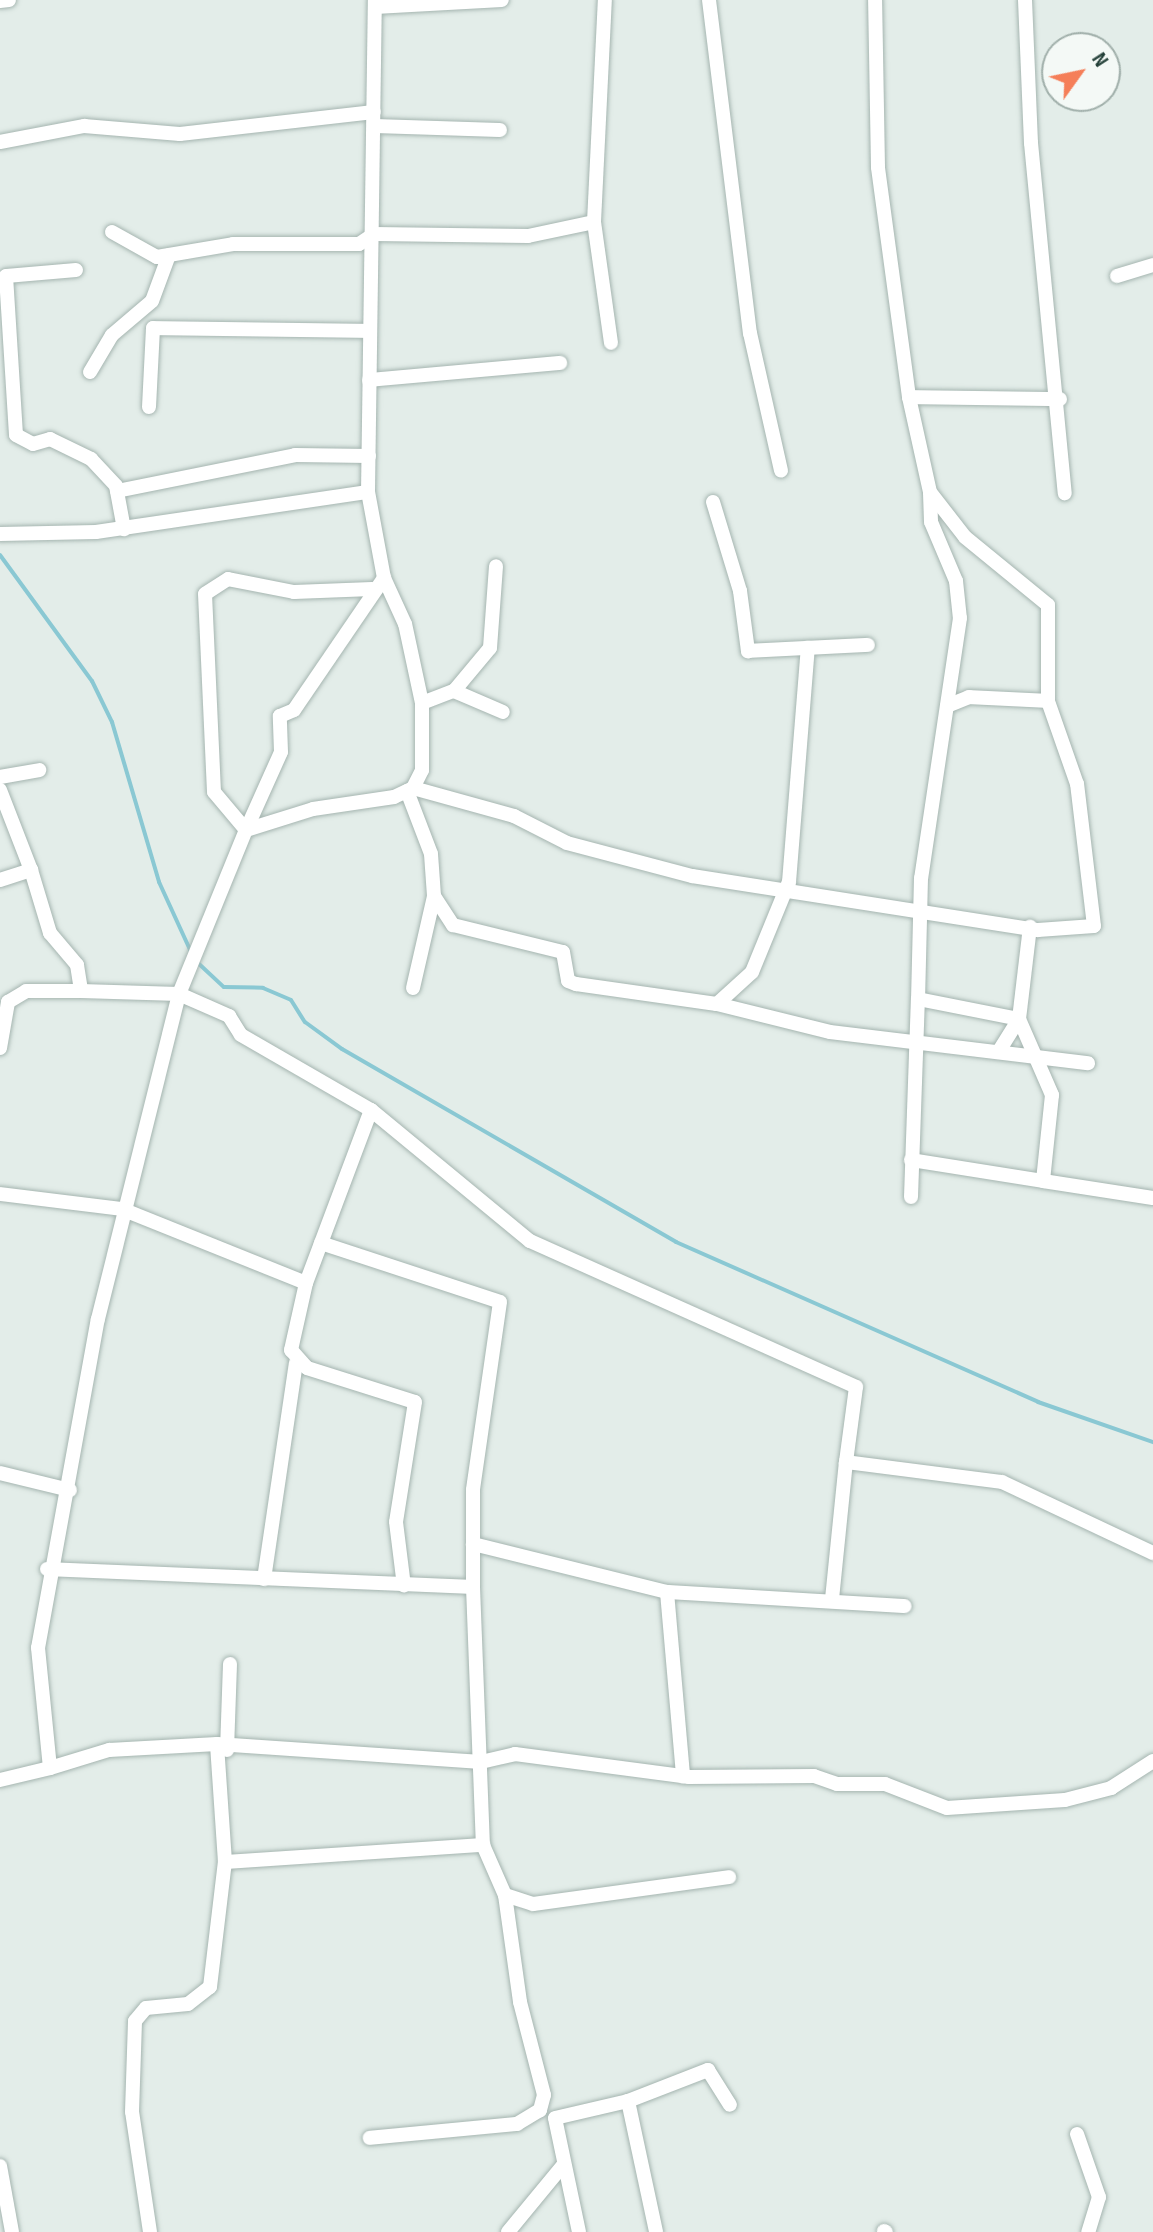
<!DOCTYPE html>
<style>
body{margin:0}
#map{position:relative;width:1153px;height:2232px;overflow:hidden;background:#e3ede9;font-family:"Sofia Sans Condensed",sans-serif}
div>[style]{position:absolute}
.stream>*{height:4px;margin:-2px;padding:0 2px;transform-origin:2px;border-radius:2px;background:#8ac8d3}
.roads{filter:drop-shadow(0 0 2px #a5b5b0) drop-shadow(0 0 2px #a5b5b0)}
.minor>*{height:14px;margin:-7px;padding:0 7px;transform-origin:7px;border-radius:7px;background:#fff}
span{translate:-50% -50%;white-space:nowrap;text-align:center;line-height:1.15;-webkit-text-stroke:7px #f4f9f6;paint-order:stroke}
.north{position:absolute;left:1041px;top:32px;width:80px;height:80px;box-sizing:border-box;background:#f4f9f6;border:2px solid #a0afaa;border-radius:50%;rotate:57deg;font-size:22px;font-weight:700;line-height:32px;text-align:center;color:#223f37}
.north::after{content:'';display:block;margin:auto;width:28px;height:36px;background:#f57f59;clip-path:polygon(50% 0,100% 100%,50% 72%,0 100%)}
</style>
<div id="map">
<div class="stream">
<i style="left:0;top:555px;width:156px;rotate:53.9deg"></i>
<i style="left:92px;top:681px;width:46px;rotate:64deg"></i>
<i style="left:112px;top:722px;width:167px;rotate:73.6deg"></i>
<i style="left:159px;top:882px;width:77px;rotate:65.4deg"></i>
<i style="left:198px;top:963px;width:35px;rotate:43deg"></i>
<i style="left:224px;top:987px;width:39px;rotate:1deg"></i>
<i style="left:263px;top:988px;width:30px;rotate:23deg"></i>
<i style="left:291px;top:1000px;width:26px;rotate:58deg"></i>
<i style="left:305px;top:1022px;width:46px;rotate:36.1deg"></i>
<i style="left:342px;top:1049px;width:386px;rotate:30deg"></i>
<i style="left:676px;top:1242px;width:396px;rotate:23.8deg"></i>
<i style="left:1038px;top:1402px;width:122px;rotate:19.2deg"></i>
</div>
<div class="roads">
<div class="minor">
<i style="left:709px;top:0;width:336px;rotate:83deg"></i>
<i style="left:750px;top:333px;width:141px;rotate:77.3deg"></i>
<i style="left:1025px;top:0;width:143px;rotate:87.6deg"></i>
<i style="left:1031px;top:143px;width:352px;rotate:84.5deg"></i>
<i style="left:0;top:1px;width:9px;rotate:-6deg"></i>
<i style="left:375px;top:7px;width:127px;rotate:-3.2deg"></i>
<i style="left:374px;top:126px;width:126px;rotate:1.8deg"></i>
<i style="left:0;top:142px;width:86px;rotate:-10.8deg"></i>
<i style="left:84px;top:126px;width:96px;rotate:4.8deg"></i>
<i style="left:180px;top:134px;width:195px;rotate:-6.5deg"></i>
<i style="left:594px;top:222px;width:122px;rotate:82deg"></i>
<i style="left:112px;top:232px;width:51px;rotate:29.1deg"></i>
<i style="left:157px;top:257px;width:77px;rotate:-9.7deg"></i>
<i style="left:233px;top:244px;width:126px"></i>
<i style="left:359px;top:244px;width:18px;rotate:-34deg"></i>
<i style="left:374px;top:234px;width:154px;rotate:0.7deg"></i>
<i style="left:528px;top:236px;width:67px;rotate:-12deg"></i>
<i style="left:594px;top:222px;width:222px;rotate:-87.2deg"></i>
<i style="left:76px;top:270px;width:70px;rotate:175.1deg"></i>
<i style="left:6px;top:276px;width:159px;rotate:86.4deg"></i>
<i style="left:16px;top:435px;width:19px;rotate:28deg"></i>
<i style="left:33px;top:444px;width:18px;rotate:-16deg"></i>
<i style="left:50px;top:439px;width:46px;rotate:26deg"></i>
<i style="left:91px;top:459px;width:37px;rotate:47deg"></i>
<i style="left:116px;top:486px;width:44px;rotate:79.5deg"></i>
<i style="left:1117px;top:276px;width:38px;rotate:-17deg"></i>
<i style="left:90px;top:372px;width:43px;rotate:-59.3deg"></i>
<i style="left:112px;top:335px;width:52px;rotate:-40.4deg"></i>
<i style="left:152px;top:301px;width:49px;rotate:-69.7deg"></i>
<i style="left:369px;top:380px;width:192px;rotate:-5.1deg"></i>
<i style="left:909px;top:397px;width:151px;rotate:0.8deg"></i>
<i style="left:149px;top:407px;width:79px;rotate:-87.1deg"></i>
<i style="left:153px;top:328px;width:216px;rotate:0.8deg"></i>
<i style="left:117px;top:491px;width:182px;rotate:-11.4deg"></i>
<i style="left:295px;top:455px;width:74px;rotate:0.8deg"></i>
<i style="left:930px;top:493px;width:29px;rotate:88deg"></i>
<i style="left:931px;top:522px;width:64px;rotate:67deg"></i>
<i style="left:956px;top:581px;width:37px;rotate:84deg"></i>
<i style="left:960px;top:618px;width:263px;rotate:98.5deg"></i>
<i style="left:921px;top:878px;width:121px;rotate:91.4deg"></i>
<i style="left:918px;top:999px;width:103px;rotate:11.2deg"></i>
<i style="left:1019px;top:1019px;width:83px;rotate:66.5deg"></i>
<i style="left:1052px;top:1095px;width:86px;rotate:96deg"></i>
<i style="left:1043px;top:1181px;width:111px;rotate:8.8deg"></i>
<i style="left:713px;top:502px;width:93px;rotate:73.1deg"></i>
<i style="left:740px;top:591px;width:61px;rotate:82.4deg"></i>
<i style="left:748px;top:651px;width:120px;rotate:-2.9deg"></i>
<i style="left:0;top:534px;width:96px;rotate:-1.2deg"></i>
<i style="left:96px;top:532px;width:275px;rotate:-8.4deg"></i>
<i style="left:372px;top:589px;width:78px;rotate:177.8deg"></i>
<i style="left:294px;top:592px;width:67px;rotate:-168.9deg"></i>
<i style="left:228px;top:579px;width:27px;rotate:147deg"></i>
<i style="left:205px;top:594px;width:198px;rotate:87.4deg"></i>
<i style="left:214px;top:792px;width:50px;rotate:49.9deg"></i>
<i style="left:246px;top:830px;width:85px;rotate:-65.8deg"></i>
<i style="left:281px;top:752px;width:36px;rotate:-92deg"></i>
<i style="left:280px;top:716px;width:15px;rotate:-23deg"></i>
<i style="left:294px;top:710px;width:160px;rotate:-55.7deg"></i>
<i style="left:454px;top:691px;width:56px;rotate:-50.1deg"></i>
<i style="left:490px;top:648px;width:82px;rotate:-85.8deg"></i>
<i style="left:422px;top:703px;width:34px;rotate:-21deg"></i>
<i style="left:454px;top:691px;width:53px;rotate:23.2deg"></i>
<i style="left:947px;top:706px;width:24px;rotate:-22deg"></i>
<i style="left:969px;top:697px;width:79px;rotate:2.9deg"></i>
<i style="left:0;top:777px;width:40px;rotate:-10deg"></i>
<i style="left:413px;top:788px;width:105px;rotate:15.5deg"></i>
<i style="left:514px;top:816px;width:59px;rotate:27deg"></i>
<i style="left:567px;top:843px;width:129px;rotate:14.8deg"></i>
<i style="left:692px;top:876px;width:350px;rotate:8.9deg"></i>
<i style="left:1038px;top:930px;width:56px;rotate:-4.1deg"></i>
<i style="left:1094px;top:926px;width:143px;rotate:-96.8deg"></i>
<i style="left:1077px;top:784px;width:88px;rotate:-109.3deg"></i>
<i style="left:1048px;top:701px;width:96px;rotate:-90deg"></i>
<i style="left:1048px;top:605px;width:107px;rotate:-140.7deg"></i>
<i style="left:965px;top:537px;width:57px;rotate:-127.9deg"></i>
<i style="left:930px;top:492px;width:97px;rotate:-102.5deg"></i>
<i style="left:909px;top:397px;width:232px;rotate:-97.7deg"></i>
<i style="left:878px;top:167px;width:167px;rotate:-91deg"></i>
<i style="left:0;top:790px;width:86px;rotate:68.8deg"></i>
<i style="left:407px;top:791px;width:67px;rotate:69.1deg"></i>
<i style="left:431px;top:854px;width:42px;rotate:85.9deg"></i>
<i style="left:434px;top:896px;width:35px;rotate:57deg"></i>
<i style="left:453px;top:925px;width:113px;rotate:13.8deg"></i>
<i style="left:563px;top:952px;width:29px;rotate:80deg"></i>
<i style="left:568px;top:981px;width:9px;rotate:21deg"></i>
<i style="left:576px;top:984px;width:142px;rotate:8.1deg"></i>
<i style="left:717px;top:1004px;width:116px;rotate:13.9deg"></i>
<i style="left:830px;top:1032px;width:260px;rotate:6.9deg"></i>
<i style="left:0;top:880px;width:33px;rotate:-18deg"></i>
<i style="left:31px;top:870px;width:66px;rotate:73.2deg"></i>
<i style="left:50px;top:933px;width:42px;rotate:49.8deg"></i>
<i style="left:77px;top:965px;width:26px;rotate:81deg"></i>
<i style="left:81px;top:991px;width:98px;rotate:1.8deg"></i>
<i style="left:179px;top:994px;width:55px;rotate:23.7deg"></i>
<i style="left:229px;top:1016px;width:22px;rotate:58deg"></i>
<i style="left:241px;top:1035px;width:150px;rotate:30deg"></i>
<i style="left:371px;top:1110px;width:206px;rotate:39.5deg"></i>
<i style="left:530px;top:1241px;width:357px;rotate:24.1deg"></i>
<i style="left:856px;top:1387px;width:76px;rotate:97.6deg"></i>
<i style="left:846px;top:1462px;width:157px;rotate:7.3deg"></i>
<i style="left:1002px;top:1482px;width:167px;rotate:25.2deg"></i>
<i style="left:413px;top:988px;width:94px;rotate:-77.1deg"></i>
<i style="left:717px;top:1004px;width:47px;rotate:-42.4deg"></i>
<i style="left:752px;top:972px;width:97px;rotate:-67.7deg"></i>
<i style="left:789px;top:882px;width:235px;rotate:-85.4deg"></i>
<i style="left:0;top:1048px;width:47px;rotate:-80.1deg"></i>
<i style="left:8px;top:1002px;width:21px;rotate:-31deg"></i>
<i style="left:26px;top:991px;width:55px"></i>
<i style="left:999px;top:1051px;width:38px;rotate:-58deg"></i>
<i style="left:1019px;top:1019px;width:93px;rotate:-83.2deg"></i>
<i style="left:371px;top:1110px;width:185px;rotate:110.6deg"></i>
<i style="left:306px;top:1283px;width:69px;rotate:102.6deg"></i>
<i style="left:291px;top:1350px;width:24px;rotate:48deg"></i>
<i style="left:307px;top:1368px;width:113px;rotate:17.5deg"></i>
<i style="left:415px;top:1402px;width:121px;rotate:99deg"></i>
<i style="left:396px;top:1522px;width:64px;rotate:82.9deg"></i>
<i style="left:911px;top:1160px;width:134px;rotate:9deg"></i>
<i style="left:0;top:1194px;width:123px;rotate:7deg"></i>
<i style="left:122px;top:1209px;width:198px;rotate:21.9deg"></i>
<i style="left:911px;top:1197px;width:198px;rotate:-88deg"></i>
<i style="left:321px;top:1243px;width:188px;rotate:18.2deg"></i>
<i style="left:500px;top:1302px;width:190px;rotate:98.2deg"></i>
<i style="left:473px;top:1490px;width:97px;rotate:90deg"></i>
<i style="left:0;top:1473px;width:72px;rotate:13.7deg"></i>
<i style="left:473px;top:1544px;width:200px;rotate:13.9deg"></i>
<i style="left:667px;top:1592px;width:238px;rotate:3.4deg"></i>
<i style="left:47px;top:1569px;width:426px;rotate:2.4deg"></i>
<i style="left:473px;top:1587px;width:258px;rotate:87.8deg"></i>
<i style="left:483px;top:1845px;width:55px;rotate:66.3deg"></i>
<i style="left:505px;top:1895px;width:108px;rotate:82deg"></i>
<i style="left:520px;top:2002px;width:96px;rotate:75.5deg"></i>
<i style="left:544px;top:2095px;width:16px;rotate:105deg"></i>
<i style="left:540px;top:2110px;width:27px;rotate:149deg"></i>
<i style="left:517px;top:2124px;width:148px;rotate:174.6deg"></i>
<i style="left:264px;top:1579px;width:218px;rotate:-81.6deg"></i>
<i style="left:667px;top:1592px;width:185px;rotate:85deg"></i>
<i style="left:832px;top:1599px;width:138px;rotate:-84.2deg"></i>
<i style="left:227px;top:1750px;width:86px;rotate:-88deg"></i>
<i style="left:50px;top:1768px;width:62px;rotate:-17deg"></i>
<i style="left:109px;top:1750px;width:108px;rotate:-3.2deg"></i>
<i style="left:217px;top:1744px;width:265px;rotate:3.9deg"></i>
<i style="left:481px;top:1762px;width:35px;rotate:-13deg"></i>
<i style="left:515px;top:1754px;width:176px;rotate:7.5deg"></i>
<i style="left:689px;top:1777px;width:125px;rotate:-0.5deg"></i>
<i style="left:814px;top:1776px;width:24px;rotate:19deg"></i>
<i style="left:837px;top:1784px;width:48px"></i>
<i style="left:885px;top:1784px;width:66px;rotate:21.2deg"></i>
<i style="left:947px;top:1808px;width:118px;rotate:-3.9deg"></i>
<i style="left:1065px;top:1800px;width:48px;rotate:-14.6deg"></i>
<i style="left:1111px;top:1788px;width:50px;rotate:-32.7deg"></i>
<i style="left:0;top:1780px;width:51px;rotate:-13.5deg"></i>
<i style="left:50px;top:1768px;width:121px;rotate:-95.7deg"></i>
<i style="left:38px;top:1648px;width:334px;rotate:-79.7deg"></i>
<i style="left:98px;top:1319px;width:335px;rotate:-76deg"></i>
<i style="left:179px;top:994px;width:177px;rotate:-67.8deg"></i>
<i style="left:246px;top:830px;width:70px;rotate:-17.4deg"></i>
<i style="left:313px;top:809px;width:82px;rotate:-8.4deg"></i>
<i style="left:394px;top:797px;width:21px;rotate:-25deg"></i>
<i style="left:413px;top:788px;width:20px;rotate:-63deg"></i>
<i style="left:422px;top:770px;width:67px;rotate:-90deg"></i>
<i style="left:422px;top:703px;width:81px;rotate:-102.1deg"></i>
<i style="left:405px;top:624px;width:51px;rotate:-114.5deg"></i>
<i style="left:384px;top:578px;width:87px;rotate:-100.5deg"></i>
<i style="left:368px;top:492px;width:492px;rotate:-89.2deg"></i>
<i style="left:225px;top:1862px;width:259px;rotate:-3.8deg"></i>
<i style="left:505px;top:1895px;width:29px;rotate:18deg"></i>
<i style="left:533px;top:1904px;width:198px;rotate:-7.8deg"></i>
<i style="left:628px;top:2101px;width:86px;rotate:-21.2deg"></i>
<i style="left:708px;top:2070px;width:41px;rotate:57.8deg"></i>
<i style="left:1077px;top:2134px;width:67px;rotate:70.8deg"></i>
<i style="left:1099px;top:2197px;width:37px;rotate:107deg"></i>
<i style="left:0;top:2166px;width:67px;rotate:79.7deg"></i>
<i style="left:884px;top:2231px;width:2px;rotate:27deg"></i>
<i style="left:150px;top:2232px;width:121px;rotate:-98.5deg"></i>
<i style="left:132px;top:2112px;width:91px;rotate:-88.1deg"></i>
<i style="left:135px;top:2021px;width:17px;rotate:-50deg"></i>
<i style="left:146px;top:2008px;width:42px;rotate:-5.4deg"></i>
<i style="left:188px;top:2004px;width:28px;rotate:-38deg"></i>
<i style="left:210px;top:1987px;width:126px;rotate:-83.2deg"></i>
<i style="left:225px;top:1862px;width:118px;rotate:-93.9deg"></i>
<i style="left:508px;top:2232px;width:88px;rotate:-50.5deg"></i>
<i style="left:579px;top:2232px;width:116px;rotate:-101.9deg"></i>
<i style="left:555px;top:2118px;width:75px;rotate:-13.1deg"></i>
<i style="left:628px;top:2101px;width:134px;rotate:77.9deg"></i>
</div>
</div>
<div class="north">N</div>
</div>
